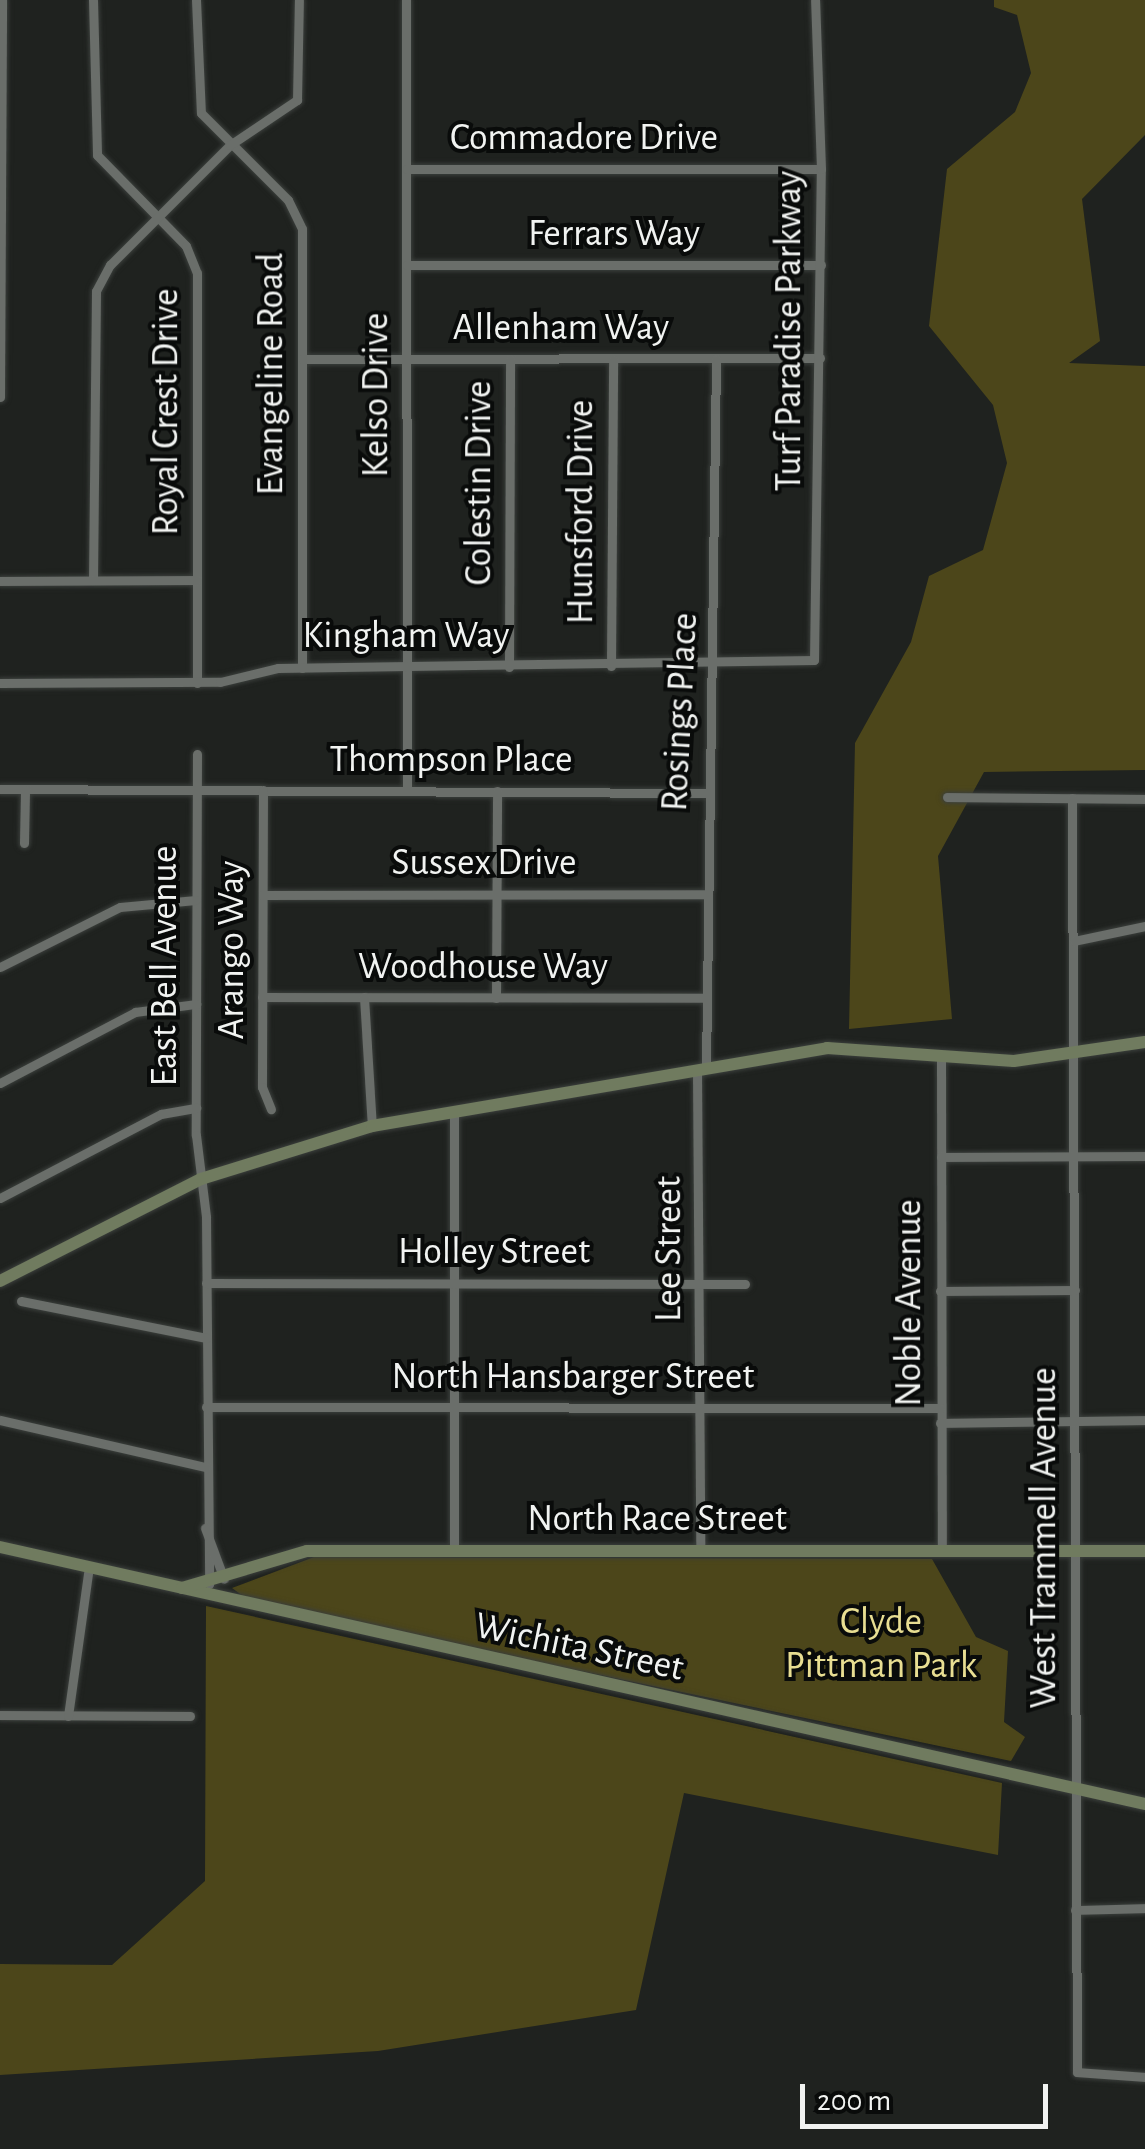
<!DOCTYPE html>
<style>
body{margin:0}
#map{position:relative;width:1145px;height:2149px;overflow:hidden;background:#1f221f;font-family:"Alegreya Sans",sans-serif}
div>[style]{position:absolute}
.green>*{inset:0;background:#4c461a}
.roads{filter:drop-shadow(0 0 2px #3b3f3c) drop-shadow(0 0 2px #3b3f3c)}
.street>*{height:9px;margin:-4.5px;padding:0 4.5px;transform-origin:4.5px;border-radius:4.5px;background:#6a6e6a}
.secondary>*{height:12px;margin:-6px;padding:0 6px;transform-origin:6px;border-radius:6px;background:#707b5f}
span{translate:-50% -50%;white-space:nowrap;text-align:center;line-height:1.15;-webkit-text-stroke:8px #090b0a;paint-order:stroke}
.street-label{font-size:38px;color:#f1f3f1}
.park-label{font-size:38px;color:#e8de92}
.scale{position:absolute;left:800px;top:2084px;width:248px;height:45px;box-sizing:border-box;border:5px solid #f1f3f1;border-top:0;padding-left:12px;font-size:30px;line-height:35px;white-space:nowrap;color:#f1f3f1;-webkit-text-stroke:8px #090b0a;paint-order:stroke}
</style>
<div id="map">
<div class="green">
<i style="clip-path:polygon(994px 0,1145px 0,1145px 135px,1082px 199px,1100px 341px,1069px 363px,1145px 366px,1145px 770px,984px 772px,938px 856px,952px 1019px,849px 1029px,855px 743px,911px 642px,929px 576px,983px 550px,1007px 463px,993px 405px,929px 326px,947px 169px,1015px 112px,1031px 73px,1017px 15px,994px 7px)"></i>
<i style="clip-path:polygon(314px 1557px,932px 1559px,976px 1637px,1008px 1651px,1004px 1722px,1025px 1737px,1011px 1761px,251px 1602px,232px 1588px)"></i>
<i style="clip-path:polygon(206px 1606px,1002px 1783px,998px 1855px,684px 1793px,636px 2010px,378px 2051px,0 2075px,0 1964px,112px 1965px,205px 1881px)"></i>
</div>
<div class="roads">
<div class="street">
<i style="left:93px;top:0;width:155px;rotate:88.5deg"></i>
<i style="left:97px;top:155px;width:127px;rotate:45.6deg"></i>
<i style="left:186px;top:246px;width:29px;rotate:68deg"></i>
<i style="left:197px;top:273px;width:410px;rotate:90deg"></i>
<i style="left:196px;top:0;width:113px;rotate:87.5deg"></i>
<i style="left:201px;top:113px;width:123px;rotate:45deg"></i>
<i style="left:288px;top:200px;width:32px;rotate:64deg"></i>
<i style="left:302px;top:229px;width:439px;rotate:90deg"></i>
<i style="left:406px;top:0;width:790px;rotate:89.93deg"></i>
<i style="left:407px;top:169px;width:414px"></i>
<i style="left:407px;top:265px;width:414px"></i>
<i style="left:303px;top:359px;width:517px;rotate:-0.11deg"></i>
<i style="left:0;top:397px;width:397px;rotate:-89.7deg"></i>
<i style="left:93px;top:580px;width:289px;rotate:-89.4deg"></i>
<i style="left:96px;top:291px;width:30px;rotate:-62deg"></i>
<i style="left:110px;top:265px;width:170px;rotate:-45deg"></i>
<i style="left:230px;top:145px;width:81px;rotate:-33.9deg"></i>
<i style="left:297px;top:100px;width:100px;rotate:-88.9deg"></i>
<i style="left:0;top:581px;width:197px;rotate:-0.3deg"></i>
<i style="left:611px;top:666px;width:307px;rotate:-89.6deg"></i>
<i style="left:509px;top:667px;width:308px;rotate:-89.8deg"></i>
<i style="left:0;top:683px;width:220px;rotate:-0.3deg"></i>
<i style="left:220px;top:682px;width:60px;rotate:-13.6deg"></i>
<i style="left:278px;top:668px;width:536px;rotate:-0.86deg"></i>
<i style="left:814px;top:660px;width:491px;rotate:-89.2deg"></i>
<i style="left:821px;top:169px;width:169px;rotate:-92deg"></i>
<i style="left:197px;top:754px;width:381px;rotate:90.2deg"></i>
<i style="left:196px;top:1135px;width:83px;rotate:83deg"></i>
<i style="left:206px;top:1217px;width:367px;rotate:89.5deg"></i>
<i style="left:0;top:789px;width:705px;rotate:0.33deg"></i>
<i style="left:263px;top:790px;width:297px;rotate:90.2deg"></i>
<i style="left:262px;top:1087px;width:24px;rotate:68deg"></i>
<i style="left:947px;top:797px;width:198px;rotate:0.6deg"></i>
<i style="left:1072px;top:798px;width:1274px;rotate:89.78deg"></i>
<i style="left:1077px;top:2072px;width:68px;rotate:4.2deg"></i>
<i style="left:24px;top:843px;width:54px;rotate:-88.9deg"></i>
<i style="left:263px;top:895px;width:442px;rotate:-0.1deg"></i>
<i style="left:1074px;top:941px;width:73px;rotate:-11.9deg"></i>
<i style="left:0;top:967px;width:134px;rotate:-26.6deg"></i>
<i style="left:120px;top:907px;width:76px;rotate:-5.3deg"></i>
<i style="left:262px;top:997px;width:442px;rotate:0.1deg"></i>
<i style="left:364px;top:997px;width:129px;rotate:86.5deg"></i>
<i style="left:496px;top:998px;width:207px;rotate:-89.7deg"></i>
<i style="left:941px;top:1056px;width:495px;rotate:89.9deg"></i>
<i style="left:706px;top:1068px;width:709px;rotate:-89.19deg"></i>
<i style="left:697px;top:1070px;width:479px;rotate:89.6deg"></i>
<i style="left:0;top:1083px;width:153px;rotate:-27.7deg"></i>
<i style="left:135px;top:1012px;width:62px;rotate:-7.5deg"></i>
<i style="left:454px;top:1111px;width:438px;rotate:90deg"></i>
<i style="left:941px;top:1157px;width:204px;rotate:-0.3deg"></i>
<i style="left:0;top:1198px;width:182px;rotate:-27.6deg"></i>
<i style="left:161px;top:1114px;width:36px;rotate:-10deg"></i>
<i style="left:206px;top:1283px;width:539px;rotate:0.11deg"></i>
<i style="left:940px;top:1291px;width:135px;rotate:-0.4deg"></i>
<i style="left:21px;top:1301px;width:189px;rotate:11.3deg"></i>
<i style="left:206px;top:1407px;width:734px;rotate:0.08deg"></i>
<i style="left:0;top:1420px;width:211px;rotate:12.9deg"></i>
<i style="left:940px;top:1423px;width:205px;rotate:-0.8deg"></i>
<i style="left:205px;top:1528px;width:54px;rotate:69.6deg"></i>
<i style="left:0;top:1715px;width:190px;rotate:0.3deg"></i>
<i style="left:68px;top:1716px;width:150px;rotate:-82deg"></i>
<i style="left:1075px;top:1910px;width:70px;rotate:-1.6deg"></i>
</div>
<div class="secondary">
<i style="left:0;top:1281px;width:225px;rotate:-26.9deg"></i>
<i style="left:201px;top:1179px;width:179px;rotate:-17.2deg"></i>
<i style="left:372px;top:1126px;width:462px;rotate:-9.7deg"></i>
<i style="left:827px;top:1048px;width:187px;rotate:4deg"></i>
<i style="left:1014px;top:1061px;width:132px;rotate:-8.3deg"></i>
<i style="left:0;top:1547px;width:1173px;rotate:12.65deg"></i>
<i style="left:182px;top:1588px;width:130px;rotate:-16.5deg"></i>
<i style="left:307px;top:1551px;width:838px"></i>
</div>
</div>
<div class="street-label">
<span style="left:584px;top:139px">Commadore Drive</span>
<span style="left:614px;top:235px">Ferrars Way</span>
<span style="left:561px;top:329px">Allenham Way</span>
<span style="left:790px;top:331px;rotate:-90deg">Turf Paradise Parkway</span>
<span style="left:272px;top:374px;rotate:-90deg">Evangeline Road</span>
<span style="left:377px;top:395px;rotate:-90deg">Kelso Drive</span>
<span style="left:167px;top:412px;rotate:-90deg">Royal Crest Drive</span>
<span style="left:480px;top:483px;rotate:-90deg">Colestin Drive</span>
<span style="left:582px;top:512px;rotate:-90deg">Hunsford Drive</span>
<span style="left:406px;top:637px">Kingham Way</span>
<span style="left:681px;top:712px;rotate:-87deg">Rosings Place</span>
<span style="left:451px;top:761px">Thompson Place</span>
<span style="left:484px;top:864px">Sussex Drive</span>
<span style="left:233px;top:950px;rotate:-90deg">Arango Way</span>
<span style="left:166px;top:966px;rotate:-90deg">East Bell Avenue</span>
<span style="left:483px;top:968px">Woodhouse Way</span>
<span style="left:670px;top:1249px;rotate:-90deg">Lee Street</span>
<span style="left:494px;top:1253px">Holley Street</span>
<span style="left:910px;top:1303px;rotate:-90deg">Noble Avenue</span>
<span style="left:573px;top:1378px">North Hansbarger Street</span>
<span style="left:657px;top:1520px">North Race Street</span>
<span style="left:1045px;top:1538px;rotate:-90deg">West Trammell Avenue</span>
<span style="left:579px;top:1648px;rotate:12deg">Wichita Street</span>
</div>
<div class="park-label">
<span style="left:881px;top:1645px">Clyde<br>Pittman Park</span>
</div>
<div class="scale">200 m</div>
</div>
